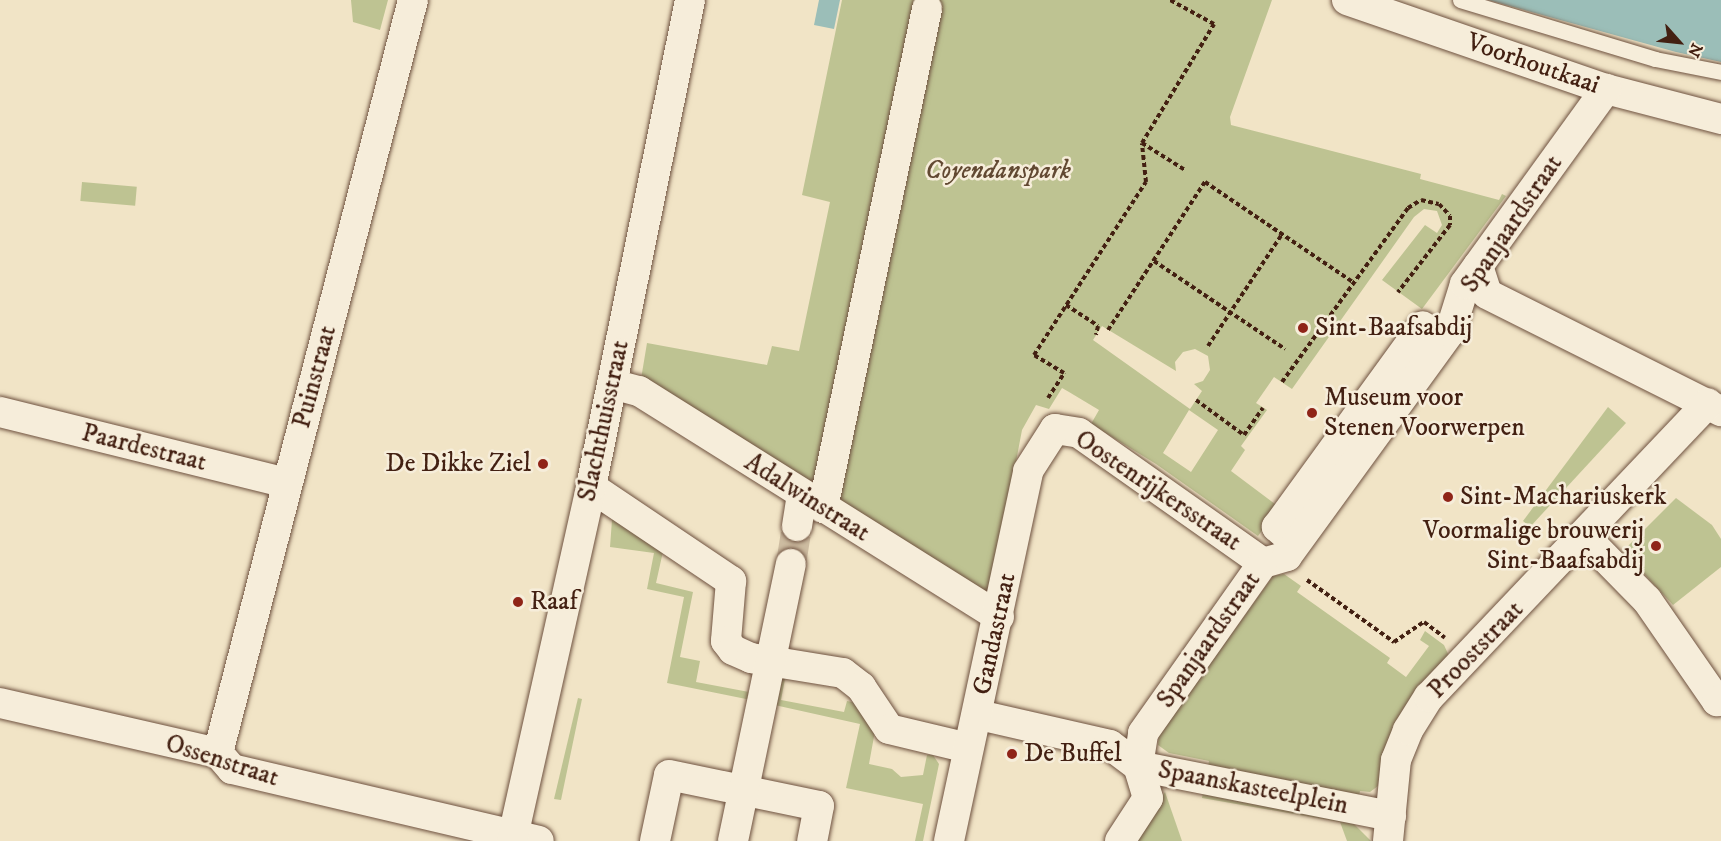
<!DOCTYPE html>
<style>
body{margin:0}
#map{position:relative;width:1721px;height:841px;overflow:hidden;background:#f1e4c6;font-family:"IM FELL DW Pica",serif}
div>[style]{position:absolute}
.green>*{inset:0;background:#bec392;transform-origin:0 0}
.water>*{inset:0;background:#9bbeb8}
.street-tunnel>*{height:30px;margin-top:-15px;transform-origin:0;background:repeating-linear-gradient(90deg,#cebda2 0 30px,transparent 0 45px)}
.path>*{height:4px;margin-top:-2px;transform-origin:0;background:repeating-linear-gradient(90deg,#432012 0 4.5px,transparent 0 7.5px)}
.roads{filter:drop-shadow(0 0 2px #6e513f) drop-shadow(0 0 2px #6e513f)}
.lane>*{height:15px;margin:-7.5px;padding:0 7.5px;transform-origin:7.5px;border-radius:7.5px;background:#f6edda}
.street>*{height:30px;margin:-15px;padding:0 15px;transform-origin:15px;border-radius:15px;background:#f6edda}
.dots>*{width:16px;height:16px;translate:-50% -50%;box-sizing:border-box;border:3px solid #f6edda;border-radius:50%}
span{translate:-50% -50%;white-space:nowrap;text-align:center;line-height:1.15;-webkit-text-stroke:5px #f6edda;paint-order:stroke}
.street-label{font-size:26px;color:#432012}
.park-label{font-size:26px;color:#624932;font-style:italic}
.poi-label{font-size:26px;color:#432012}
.left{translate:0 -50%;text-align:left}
.right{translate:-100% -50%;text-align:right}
.north{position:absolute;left:1649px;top:12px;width:60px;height:60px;-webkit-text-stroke:4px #f6edda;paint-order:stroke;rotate:117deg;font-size:16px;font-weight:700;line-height:24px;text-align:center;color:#432012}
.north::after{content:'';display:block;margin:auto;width:21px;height:27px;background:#432012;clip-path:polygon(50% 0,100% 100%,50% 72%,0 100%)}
</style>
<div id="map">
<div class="green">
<i style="clip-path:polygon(351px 0,388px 0,380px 30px,353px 22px)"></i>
<i style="clip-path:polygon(evenodd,842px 0,1272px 0,1230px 117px,1231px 125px,1421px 174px,1420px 179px,1499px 200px,1502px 194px,1506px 196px,1422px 309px,1382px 280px,1425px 225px,1437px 233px,1442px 225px,1437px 211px,1424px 209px,1414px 217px,1292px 389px,1274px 377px,1256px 403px,1267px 410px,1241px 446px,1245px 450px,1231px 471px,1279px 507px,1258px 536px,1156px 464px,1091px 424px,1099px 410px,1069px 392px,1062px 388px,1049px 409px,1036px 405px,1022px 430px,989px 603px,640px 385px,647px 343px,767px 365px,772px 346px,799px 351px,830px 202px,802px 195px,842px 0,1102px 326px,1176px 371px,1175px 362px,1183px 352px,1195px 349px,1208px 356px,1210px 370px,1203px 381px,1194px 384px,1202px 391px,1190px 409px,1093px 340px,1102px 326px,842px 0,1189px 410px,1218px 430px,1191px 472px,1163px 453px,1189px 410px)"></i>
<i style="left:82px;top:182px;width:55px;height:19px;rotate:5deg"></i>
<i style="clip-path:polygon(1608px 407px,1626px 423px,1530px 527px,1523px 521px)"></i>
<i style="clip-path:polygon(1676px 498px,1712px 525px,1721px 539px,1721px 567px,1673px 605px,1623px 551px)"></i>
<i style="clip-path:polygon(617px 517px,664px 547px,656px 583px,693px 592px,680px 657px,700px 661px,696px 682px,749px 692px,756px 701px,667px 683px,684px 597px,647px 589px,654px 553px,610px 547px,612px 520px)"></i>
<i style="clip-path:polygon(1284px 574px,1301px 586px,1297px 592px,1390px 658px,1387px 663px,1406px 677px,1429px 646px,1420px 640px,1425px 631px,1444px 645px,1449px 656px,1396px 720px,1385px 750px,1378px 786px,1370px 792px,1360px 791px,1354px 824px,1371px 841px,1347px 841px,1340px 822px,1202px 798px,1209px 761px,1169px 753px,1158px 745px,1159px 735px,1273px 576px)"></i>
<i style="clip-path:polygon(777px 677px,785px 679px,781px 700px,844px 712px,847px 701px,857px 703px,875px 731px,869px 764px,892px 769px,901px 777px,923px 775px,927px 755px,933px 755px,939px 764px,923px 841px,915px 841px,923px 804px,846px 788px,860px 724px,770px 704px)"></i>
<i style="clip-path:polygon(578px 698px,582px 699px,561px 800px,554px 799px)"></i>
<i style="clip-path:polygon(1165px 792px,1182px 841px,1133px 841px)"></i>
</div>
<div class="water">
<i style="clip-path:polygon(819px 0,840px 0,834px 29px,814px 25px)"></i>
<i style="clip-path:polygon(1488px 0,1721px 0,1721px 62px,1676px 52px)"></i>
</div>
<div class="street-tunnel">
<i style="left:791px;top:564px;width:38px;rotate:-81deg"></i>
</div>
<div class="path">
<i style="left:1142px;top:143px;width:51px;rotate:32.1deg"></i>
<i style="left:1154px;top:261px;width:158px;rotate:33.9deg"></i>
<i style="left:1066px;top:305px;width:38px;rotate:33deg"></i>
<i style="left:1098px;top:326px;width:9px;rotate:103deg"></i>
<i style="left:1108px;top:330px;width:177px;rotate:-56.8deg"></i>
<i style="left:1205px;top:182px;width:180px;rotate:34.1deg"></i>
<i style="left:1208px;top:346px;width:134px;rotate:-56.5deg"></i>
<i style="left:1282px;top:382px;width:215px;rotate:-54.1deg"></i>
<i style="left:1408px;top:208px;width:15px;rotate:-32deg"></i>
<i style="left:1421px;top:200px;width:18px;rotate:13deg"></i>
<i style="left:1439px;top:204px;width:16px;rotate:47deg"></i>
<i style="left:1450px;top:216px;width:9px;rotate:90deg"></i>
<i style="left:1450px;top:225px;width:85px;rotate:127.8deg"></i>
<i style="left:1048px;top:398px;width:30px;rotate:-57deg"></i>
<i style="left:1064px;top:373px;width:35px;rotate:-149deg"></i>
<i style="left:1034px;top:355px;width:206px;rotate:-57.1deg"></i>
<i style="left:1146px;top:182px;width:39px;rotate:-96deg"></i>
<i style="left:1142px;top:143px;width:139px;rotate:-58.8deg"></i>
<i style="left:1214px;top:24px;width:50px;rotate:-151.4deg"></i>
<i style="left:1196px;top:400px;width:59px;rotate:36.1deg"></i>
<i style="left:1244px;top:435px;width:33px;rotate:-55deg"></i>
<i style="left:1307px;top:580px;width:107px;rotate:35.5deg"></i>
<i style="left:1394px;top:642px;width:36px;rotate:-34deg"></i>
<i style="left:1424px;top:622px;width:26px;rotate:37deg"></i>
</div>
<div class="roads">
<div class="lane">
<i style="left:1460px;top:0;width:204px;rotate:16.8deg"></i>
<i style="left:1655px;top:59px;width:67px;rotate:11.1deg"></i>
</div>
<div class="street">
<i style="left:1347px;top:0;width:274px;rotate:19deg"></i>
<i style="left:1606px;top:89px;width:119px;rotate:14.6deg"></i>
<i style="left:1478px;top:266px;width:29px;rotate:72deg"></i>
<i style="left:1487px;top:294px;width:262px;rotate:26.6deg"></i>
<i style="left:612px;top:384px;width:28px;rotate:15deg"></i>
<i style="left:639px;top:391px;width:425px;rotate:32.1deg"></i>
<i style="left:0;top:412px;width:296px;rotate:13.9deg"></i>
<i style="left:591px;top:487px;width:169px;rotate:33.9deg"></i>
<i style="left:731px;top:581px;width:60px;rotate:94.8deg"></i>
<i style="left:726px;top:641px;width:11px;rotate:52deg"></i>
<i style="left:733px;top:650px;width:20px;rotate:24deg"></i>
<i style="left:751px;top:658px;width:93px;rotate:9.3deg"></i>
<i style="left:843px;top:673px;width:23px;rotate:38deg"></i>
<i style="left:861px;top:687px;width:50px;rotate:56.3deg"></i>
<i style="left:889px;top:729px;width:81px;rotate:13.5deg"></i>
<i style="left:823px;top:508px;width:510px;rotate:-78.23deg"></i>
<i style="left:797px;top:526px;width:30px;rotate:-81deg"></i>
<i style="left:1285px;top:534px;width:11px;rotate:-139deg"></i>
<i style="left:1277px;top:527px;width:248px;rotate:-54deg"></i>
<i style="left:1584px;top:536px;width:90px;rotate:45.5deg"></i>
<i style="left:1647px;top:600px;width:123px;rotate:55.3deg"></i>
<i style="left:1717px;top:701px;width:4px;rotate:-14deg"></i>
<i style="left:0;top:703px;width:224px;rotate:12.9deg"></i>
<i style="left:218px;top:753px;width:21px;rotate:49deg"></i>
<i style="left:232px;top:769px;width:315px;rotate:13.2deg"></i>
<i style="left:979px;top:715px;width:134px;rotate:12.9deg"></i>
<i style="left:1110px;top:745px;width:35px;rotate:37deg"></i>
<i style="left:1138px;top:766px;width:258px;rotate:11.2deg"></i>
<i style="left:218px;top:753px;width:778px;rotate:-75.48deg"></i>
<i style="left:512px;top:841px;width:363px;rotate:-77.4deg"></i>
<i style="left:591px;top:487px;width:497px;rotate:-78.5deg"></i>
<i style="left:655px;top:841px;width:67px;rotate:-78deg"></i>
<i style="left:669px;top:775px;width:153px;rotate:11.7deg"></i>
<i style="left:819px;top:806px;width:36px;rotate:101deg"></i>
<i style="left:733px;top:841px;width:283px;rotate:-78.2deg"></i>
<i style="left:949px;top:841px;width:378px;rotate:-77.9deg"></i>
<i style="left:1028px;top:471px;width:50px;rotate:-57.3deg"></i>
<i style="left:1055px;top:429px;width:24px;rotate:9deg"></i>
<i style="left:1079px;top:433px;width:225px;rotate:35.2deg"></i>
<i style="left:1120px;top:841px;width:51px;rotate:-56.9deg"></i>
<i style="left:1148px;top:798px;width:34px;rotate:-107deg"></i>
<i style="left:1138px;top:766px;width:33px;rotate:-81deg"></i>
<i style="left:1143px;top:733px;width:208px;rotate:-54.8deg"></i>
<i style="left:1263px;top:563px;width:25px;rotate:-16deg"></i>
<i style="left:1287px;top:556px;width:277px;rotate:-54deg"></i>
<i style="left:1450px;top:332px;width:50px;rotate:-72.6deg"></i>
<i style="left:1465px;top:284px;width:241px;rotate:-54.1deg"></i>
<i style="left:1388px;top:841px;width:81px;rotate:-84.4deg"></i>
<i style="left:1396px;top:760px;width:32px;rotate:-68deg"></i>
<i style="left:1408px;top:730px;width:39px;rotate:-58deg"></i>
<i style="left:1429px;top:697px;width:405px;rotate:-46.5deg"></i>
</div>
</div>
<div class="dots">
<i style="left:1303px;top:328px;background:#8f2418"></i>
<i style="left:1312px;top:413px;background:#8f2418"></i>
<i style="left:543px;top:464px;background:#8f2418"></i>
<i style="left:1448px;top:497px;background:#8f2418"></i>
<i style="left:1656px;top:546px;background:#8f2418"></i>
<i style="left:518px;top:602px;background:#8f2418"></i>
<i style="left:1012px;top:754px;background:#8f2418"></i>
</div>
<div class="street-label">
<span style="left:1533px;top:64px;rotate:19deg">Voorhoutkaai</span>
<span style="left:1512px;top:224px;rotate:-56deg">Spanjaardstraat</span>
<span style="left:315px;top:377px;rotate:-75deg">Puinstraat</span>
<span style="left:604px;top:421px;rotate:-78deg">Slachthuisstraat</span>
<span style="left:144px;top:448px;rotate:14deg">Paardestraat</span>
<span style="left:1158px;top:491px;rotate:34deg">Oostenrijkersstraat</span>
<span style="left:807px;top:498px;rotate:32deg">Adalwinstraat</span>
<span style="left:995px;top:634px;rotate:-78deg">Gandastraat</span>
<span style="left:1209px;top:640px;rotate:-55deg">Spanjaardstraat</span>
<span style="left:1476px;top:650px;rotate:-46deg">Prooststraat</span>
<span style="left:222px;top:761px;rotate:18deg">Ossenstraat</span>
<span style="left:1253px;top:788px;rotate:11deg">Spaanskasteelplein</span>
</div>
<div class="park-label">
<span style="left:998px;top:171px">Coyendanspark</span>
</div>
<div class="poi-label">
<span class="left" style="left:1315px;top:328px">Sint-Baafsabdij</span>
<span class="left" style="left:1324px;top:413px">Museum voor<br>Stenen Voorwerpen</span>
<span class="right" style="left:531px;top:464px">De Dikke Ziel</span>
<span class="left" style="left:1460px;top:497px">Sint-Machariuskerk</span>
<span class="right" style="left:1644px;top:546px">Voormalige brouwerij<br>Sint-Baafsabdij</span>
<span class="left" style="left:530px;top:602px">Raaf</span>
<span class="left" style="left:1024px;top:754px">De Buffel</span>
</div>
<div class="north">N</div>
</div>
